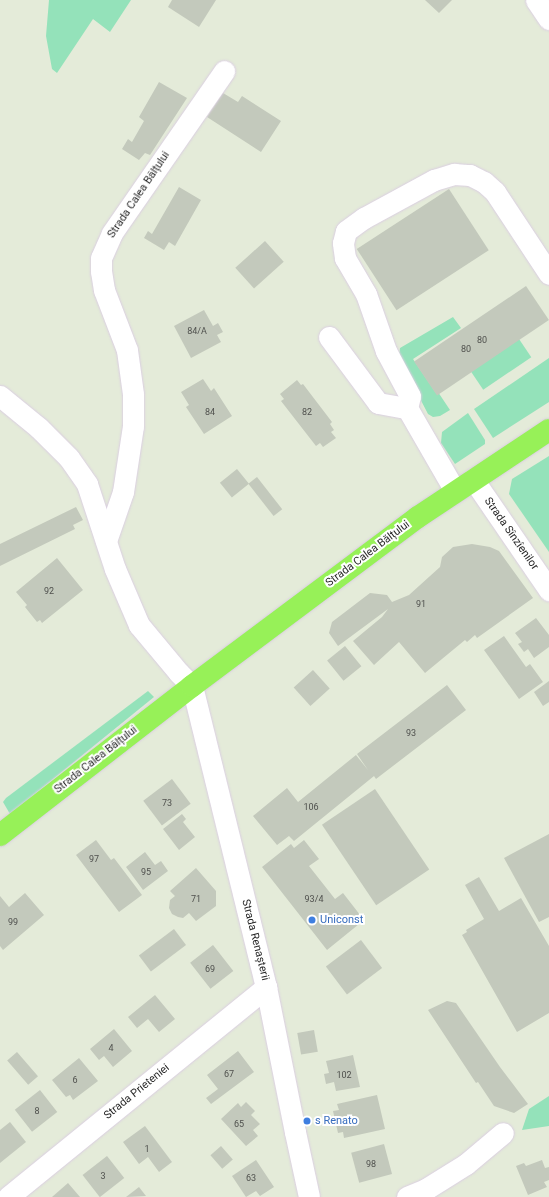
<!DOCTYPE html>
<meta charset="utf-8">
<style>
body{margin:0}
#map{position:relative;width:549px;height:1197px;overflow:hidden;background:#e4ebd9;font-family:Roboto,sans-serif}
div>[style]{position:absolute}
.green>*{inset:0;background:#94e2ba;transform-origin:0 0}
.building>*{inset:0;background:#c3c9bc;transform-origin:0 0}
.roads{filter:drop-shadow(0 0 1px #dacee1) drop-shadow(0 0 1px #dacee1)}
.minor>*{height:21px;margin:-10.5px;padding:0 10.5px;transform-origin:10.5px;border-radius:10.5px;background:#fff}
.major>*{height:22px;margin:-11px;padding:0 11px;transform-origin:11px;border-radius:11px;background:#97f158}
.dots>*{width:11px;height:11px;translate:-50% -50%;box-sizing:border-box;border:2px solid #fff;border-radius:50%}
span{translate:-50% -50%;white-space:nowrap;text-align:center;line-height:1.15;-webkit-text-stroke:4px #fff;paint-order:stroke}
.number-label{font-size:9px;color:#4f504d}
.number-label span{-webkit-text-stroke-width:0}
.street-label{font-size:11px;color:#282828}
.shop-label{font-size:11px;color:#366cbe}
.left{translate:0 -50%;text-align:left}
</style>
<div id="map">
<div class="green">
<i style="clip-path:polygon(49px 0,131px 0,110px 32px,93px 19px,57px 73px,52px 69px,46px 36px)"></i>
<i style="clip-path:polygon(453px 317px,461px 328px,413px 359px,436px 393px,438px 392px,450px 410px,440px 416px,433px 417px,428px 414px,399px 358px,400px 348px)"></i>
<i style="left:519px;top:339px;width:22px;height:58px;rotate:56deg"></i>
<i style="clip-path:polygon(549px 358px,549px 402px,493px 438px,474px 409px)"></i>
<i style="clip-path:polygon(468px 413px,485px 440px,485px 444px,455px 464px,441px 443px,442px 432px)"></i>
<i style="clip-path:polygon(549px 456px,549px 552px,509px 494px,512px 479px)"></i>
<i style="clip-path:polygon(148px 691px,154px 697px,10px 814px,3px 802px,6px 798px)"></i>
<i style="clip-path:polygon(549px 1096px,549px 1126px,522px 1130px,529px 1109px)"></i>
</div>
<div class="building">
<i style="clip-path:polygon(172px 0,216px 0,199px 27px,168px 7px)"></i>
<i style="clip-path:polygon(425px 0,452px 0,439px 13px)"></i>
<i style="clip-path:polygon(159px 82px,187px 98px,150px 155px,145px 153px,139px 160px,122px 149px,128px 139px,132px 142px,144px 121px,139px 117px)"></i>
<i style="clip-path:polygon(223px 93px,238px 102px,242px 96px,281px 121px,261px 152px,207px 117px)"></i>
<i style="clip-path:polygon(179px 187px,201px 200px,175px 246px,169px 242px,164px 250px,144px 238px,148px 231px,152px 234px)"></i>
<i style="left:449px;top:189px;width:73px;height:110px;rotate:57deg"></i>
<i style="left:265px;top:241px;width:28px;height:40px;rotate:48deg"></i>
<i style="left:526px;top:286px;width:41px;height:135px;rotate:56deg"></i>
<i style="clip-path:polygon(204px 310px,213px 326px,218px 323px,223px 332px,217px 335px,221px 342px,191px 358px,174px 326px)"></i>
<i style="clip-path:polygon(203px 379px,211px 391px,214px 388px,232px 416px,204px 434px,186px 407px,189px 405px,181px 392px)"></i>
<i style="clip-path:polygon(297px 380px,301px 385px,303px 384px,332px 422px,330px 424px,334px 430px,331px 432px,336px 438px,323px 447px,320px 443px,316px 446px,281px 401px,284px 399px,280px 394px)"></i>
<i style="left:237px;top:469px;width:19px;height:22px;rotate:51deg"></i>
<i style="left:257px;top:477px;width:41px;height:11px;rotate:52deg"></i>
<i style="clip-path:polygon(76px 507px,83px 520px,73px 525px,75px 529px,0 566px,0 544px)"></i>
<i style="clip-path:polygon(472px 544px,490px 547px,499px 551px,533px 598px,477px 638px,475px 635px,467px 642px,465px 640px,425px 673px,399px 642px,374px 665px,353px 641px,382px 617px,388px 609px,338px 646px,329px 633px,332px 622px,370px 593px,387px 595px,392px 602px,409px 595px,440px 567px,442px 557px,453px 547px)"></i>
<i style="clip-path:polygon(57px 558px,83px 590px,42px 623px,40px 620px,37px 622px,25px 607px,27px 605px,16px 592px)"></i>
<i style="clip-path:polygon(536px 618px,549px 635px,549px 647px,534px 658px,528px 649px,524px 652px,518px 644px,522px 642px,515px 633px)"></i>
<i style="clip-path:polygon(504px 636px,526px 667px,530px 664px,543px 682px,519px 699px,484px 650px)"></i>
<i style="left:345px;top:646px;width:26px;height:23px;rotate:51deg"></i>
<i style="left:313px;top:670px;width:25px;height:26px;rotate:48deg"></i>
<i style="clip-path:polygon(549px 681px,549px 702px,543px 706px,534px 692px)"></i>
<i style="clip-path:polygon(447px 685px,466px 710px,376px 779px,374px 776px,294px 841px,289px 836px,277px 845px,253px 816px,287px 788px,298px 802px,356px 755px,368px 770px,357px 754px)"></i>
<i style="left:172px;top:779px;width:31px;height:36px;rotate:53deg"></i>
<i style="left:375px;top:789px;width:97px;height:64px;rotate:56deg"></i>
<i style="clip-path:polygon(182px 814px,186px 819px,183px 822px,195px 837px,179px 850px,163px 829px)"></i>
<i style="clip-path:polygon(549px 834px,549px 917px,539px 922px,504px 858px)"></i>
<i style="clip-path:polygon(96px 840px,111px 860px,114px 858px,142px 895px,119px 912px,76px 855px)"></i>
<i style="clip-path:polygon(304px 840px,319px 859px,309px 866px,335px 899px,343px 893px,364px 920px,327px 950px,262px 867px,291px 844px,294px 848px)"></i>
<i style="clip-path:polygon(145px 852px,155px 865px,161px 861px,168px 871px,143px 890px,126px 867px)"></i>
<i style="clip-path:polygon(196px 868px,216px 891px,216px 906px,196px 921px,189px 913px,183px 918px,178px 917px,172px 914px,169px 908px,170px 900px,175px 896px,170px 891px)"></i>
<i style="clip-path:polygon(479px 877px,499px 911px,521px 898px,549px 946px,549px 1013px,517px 1032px,462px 935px,467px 932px,466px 930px,484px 919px,465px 885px)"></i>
<i style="clip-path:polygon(25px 893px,44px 915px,3px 950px,0 946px,0 896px,9px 907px)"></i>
<i style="left:174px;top:929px;width:20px;height:44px;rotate:53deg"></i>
<i style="left:361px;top:940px;width:35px;height:44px;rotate:53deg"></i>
<i style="left:213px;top:945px;width:33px;height:29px;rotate:52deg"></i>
<i style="clip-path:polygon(155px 995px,175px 1019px,159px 1032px,148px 1019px,137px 1028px,128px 1017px)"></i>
<i style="clip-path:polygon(447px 1001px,456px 1003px,500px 1067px,528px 1104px,514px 1113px,494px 1106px,478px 1082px,476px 1083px,428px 1010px)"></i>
<i style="clip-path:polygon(114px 1029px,132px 1051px,113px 1067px,104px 1056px,99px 1060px,90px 1049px)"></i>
<i style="left:314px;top:1030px;width:22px;height:17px;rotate:80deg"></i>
<i style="clip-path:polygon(238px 1051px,254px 1072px,211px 1104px,206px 1098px,218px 1089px,207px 1075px)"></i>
<i style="left:17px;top:1052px;width:32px;height:13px;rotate:49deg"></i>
<i style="clip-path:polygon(353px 1055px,360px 1087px,336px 1091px,334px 1082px,326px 1084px,324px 1074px,329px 1073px,326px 1061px)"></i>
<i style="clip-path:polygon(79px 1058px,98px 1081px,73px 1100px,70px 1095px,66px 1097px,52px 1080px)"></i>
<i style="left:40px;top:1090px;width:28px;height:32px;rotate:52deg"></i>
<i style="clip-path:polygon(377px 1095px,385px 1129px,344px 1138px,343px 1132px,338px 1133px,333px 1111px,339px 1110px,337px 1104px)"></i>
<i style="clip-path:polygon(246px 1102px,255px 1111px,251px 1115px,260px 1124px,253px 1130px,258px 1136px,246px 1146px,221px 1119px,238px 1103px,241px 1107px)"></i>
<i style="clip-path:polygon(10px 1122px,26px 1142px,0 1163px,0 1130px)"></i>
<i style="clip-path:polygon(145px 1126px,172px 1162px,159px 1172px,148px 1157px,139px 1164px,123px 1142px)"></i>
<i style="left:384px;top:1144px;width:31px;height:34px;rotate:75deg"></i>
<i style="left:221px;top:1146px;width:18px;height:14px;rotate:49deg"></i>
<i style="left:107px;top:1156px;width:28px;height:31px;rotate:52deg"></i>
<i style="clip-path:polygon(256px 1160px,274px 1187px,260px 1196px,256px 1191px,246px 1197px,232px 1176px)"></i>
<i style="clip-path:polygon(542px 1160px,545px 1168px,549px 1167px,549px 1180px,544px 1182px,547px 1187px,528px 1195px,516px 1166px,524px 1163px,526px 1166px)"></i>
<i style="clip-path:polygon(68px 1183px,80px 1197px,52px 1197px)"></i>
<i style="clip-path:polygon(139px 1187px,146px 1196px,126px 1197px)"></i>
</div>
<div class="roads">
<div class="minor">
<i style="left:536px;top:0;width:23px;rotate:56deg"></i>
<i style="left:329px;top:337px;width:82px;rotate:53.4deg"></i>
<i style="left:378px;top:403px;width:29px;rotate:10deg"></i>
<i style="left:0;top:396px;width:50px;rotate:39.4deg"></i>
<i style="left:39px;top:428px;width:42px;rotate:45deg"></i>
<i style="left:69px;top:458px;width:32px;rotate:55deg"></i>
<i style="left:87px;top:484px;width:89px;rotate:71.8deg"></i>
<i style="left:115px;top:569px;width:61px;rotate:66.8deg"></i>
<i style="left:139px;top:625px;width:62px;rotate:50.2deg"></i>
<i style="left:179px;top:673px;width:18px;rotate:45deg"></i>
<i style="left:192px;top:686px;width:310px;rotate:76.2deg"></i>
<i style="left:266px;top:987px;width:148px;rotate:78.7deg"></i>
<i style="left:295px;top:1132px;width:66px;rotate:77.8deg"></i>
<i style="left:473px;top:479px;width:135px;rotate:55.6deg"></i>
<i style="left:455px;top:491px;width:96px;rotate:-120deg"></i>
<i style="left:407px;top:408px;width:12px;rotate:-76deg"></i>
<i style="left:410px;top:396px;width:51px;rotate:-118.1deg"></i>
<i style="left:386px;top:351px;width:60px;rotate:-109.3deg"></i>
<i style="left:366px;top:294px;width:42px;rotate:-120.3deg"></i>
<i style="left:345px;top:258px;width:15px;rotate:-98deg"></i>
<i style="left:343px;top:243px;width:12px;rotate:-76deg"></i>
<i style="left:346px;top:231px;width:22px;rotate:-36deg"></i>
<i style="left:364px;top:218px;width:80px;rotate:-28.5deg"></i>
<i style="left:434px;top:180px;width:21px;rotate:-17deg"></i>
<i style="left:454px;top:174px;width:16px;rotate:4deg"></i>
<i style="left:470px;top:175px;width:16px;rotate:27deg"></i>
<i style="left:484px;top:182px;width:15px;rotate:42deg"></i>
<i style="left:495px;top:192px;width:98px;rotate:56.6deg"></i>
<i style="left:106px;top:541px;width:52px;rotate:-70.9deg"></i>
<i style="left:123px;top:492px;width:67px;rotate:-81.4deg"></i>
<i style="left:133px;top:426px;width:32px;rotate:-90deg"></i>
<i style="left:133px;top:394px;width:44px;rotate:-97.8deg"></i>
<i style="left:127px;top:350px;width:64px;rotate:-111deg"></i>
<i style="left:104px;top:290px;width:19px;rotate:-99deg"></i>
<i style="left:101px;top:271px;width:13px;rotate:-90deg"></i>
<i style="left:101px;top:258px;width:27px;rotate:-66deg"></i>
<i style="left:112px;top:233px;width:197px;rotate:-55.3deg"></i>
<i style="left:8px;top:1197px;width:333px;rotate:-39.1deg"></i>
<i style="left:407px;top:1197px;width:21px;rotate:-23deg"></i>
<i style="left:426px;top:1189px;width:47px;rotate:-32deg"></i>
<i style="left:466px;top:1164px;width:48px;rotate:-40deg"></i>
</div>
<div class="major">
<i style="left:0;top:835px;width:243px;rotate:-37.8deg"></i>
<i style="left:192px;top:686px;width:282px;rotate:-36.8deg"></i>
<i style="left:418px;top:517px;width:157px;rotate:-33.6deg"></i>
</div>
</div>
<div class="dots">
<i style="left:312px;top:920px;background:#3f7fe0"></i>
<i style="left:307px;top:1121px;background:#3f7fe0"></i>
</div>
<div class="number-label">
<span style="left:197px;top:331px">84/A</span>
<span style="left:482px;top:340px">80</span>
<span style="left:466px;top:349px">80</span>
<span style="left:210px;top:412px">84</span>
<span style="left:307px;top:412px">82</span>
<span style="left:49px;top:591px">92</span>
<span style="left:421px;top:604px">91</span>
<span style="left:411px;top:733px">93</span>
<span style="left:167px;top:803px">73</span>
<span style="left:311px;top:807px">106</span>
<span style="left:94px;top:859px">97</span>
<span style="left:146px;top:872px">95</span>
<span style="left:196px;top:899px">71</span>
<span style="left:314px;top:899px">93/4</span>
<span style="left:13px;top:922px">99</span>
<span style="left:210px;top:969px">69</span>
<span style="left:111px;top:1048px">4</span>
<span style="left:229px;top:1074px">67</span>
<span style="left:344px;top:1075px">102</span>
<span style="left:75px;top:1080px">6</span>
<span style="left:37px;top:1111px">8</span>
<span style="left:239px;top:1124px">65</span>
<span style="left:147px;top:1149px">1</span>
<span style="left:371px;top:1164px">98</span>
<span style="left:103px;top:1176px">3</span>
<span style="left:251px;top:1178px">63</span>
</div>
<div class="street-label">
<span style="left:139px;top:195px;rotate:-56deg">Strada Calea Bălțului</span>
<span style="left:511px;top:534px;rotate:55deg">Strada Sînzîenilor</span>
<span style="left:368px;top:554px;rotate:-37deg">Strada Calea Bălțului</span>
<span style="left:96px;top:760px;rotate:-38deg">Strada Calea Bălțului</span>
<span style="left:255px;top:940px;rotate:76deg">Strada Renașterii</span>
<span style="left:137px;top:1092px;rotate:-39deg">Strada Prieteniei</span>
</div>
<div class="shop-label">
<span class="left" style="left:320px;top:920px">Uniconst</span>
<span class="left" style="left:315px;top:1121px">s Renato</span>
</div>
</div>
